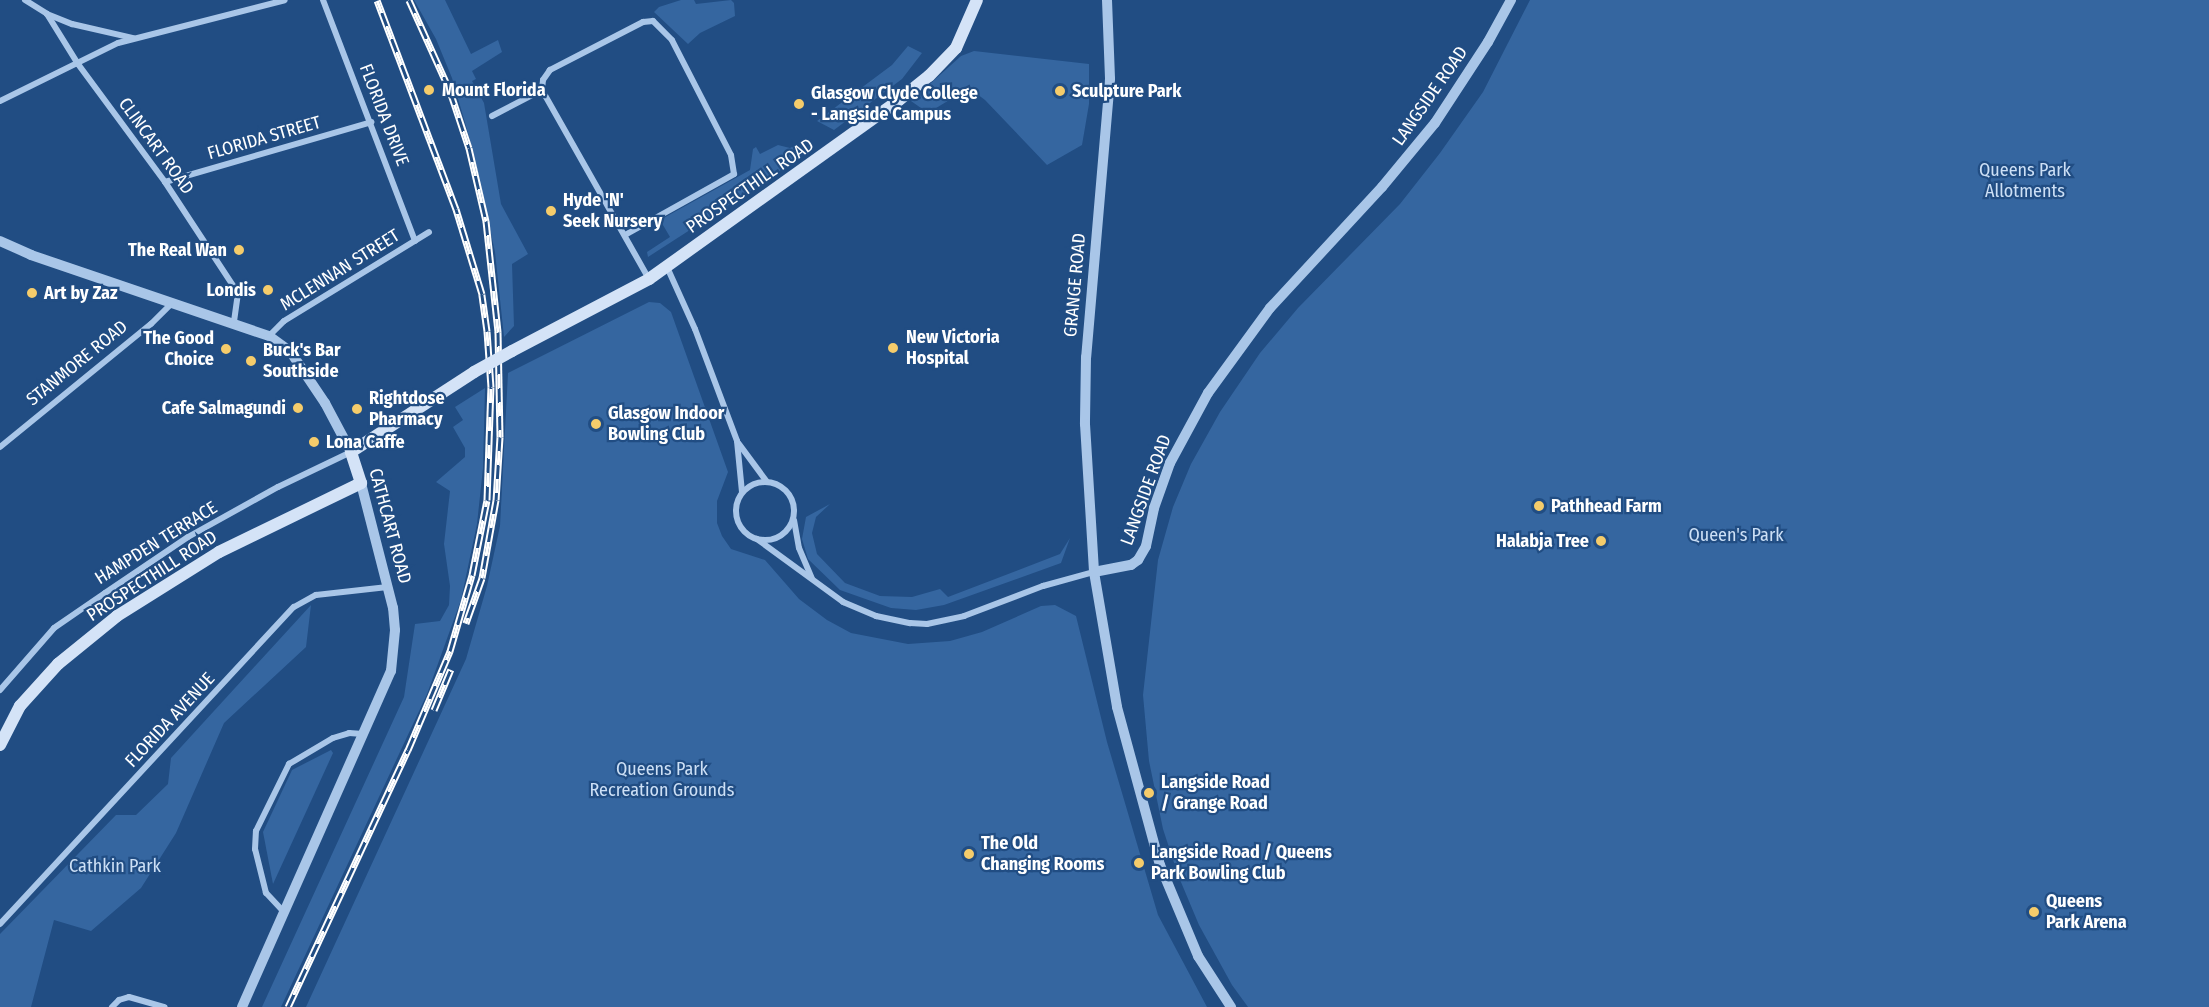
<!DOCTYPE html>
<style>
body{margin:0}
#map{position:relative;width:2209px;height:1007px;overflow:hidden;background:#214d83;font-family:"Fira Sans Condensed",sans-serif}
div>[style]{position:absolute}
.green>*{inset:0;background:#3566a0}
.minor>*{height:6px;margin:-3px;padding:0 3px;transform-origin:3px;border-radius:3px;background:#a9c6e8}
.minor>.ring{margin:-3px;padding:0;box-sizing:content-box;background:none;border:6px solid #a9c6e8;border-radius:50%}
.tertiary>*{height:10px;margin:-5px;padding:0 5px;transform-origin:5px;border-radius:5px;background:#a9c6e8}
.secondary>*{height:12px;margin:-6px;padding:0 6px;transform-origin:6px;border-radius:6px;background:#d4e3f7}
.rail>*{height:7px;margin-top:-3.5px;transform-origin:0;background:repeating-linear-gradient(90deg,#214d83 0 14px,#fff 0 28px);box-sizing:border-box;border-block:2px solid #fff}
.secondary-bridge>*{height:12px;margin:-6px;padding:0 6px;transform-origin:6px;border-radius:6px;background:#d4e3f7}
.dots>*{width:16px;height:16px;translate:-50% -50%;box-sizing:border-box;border:3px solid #214d83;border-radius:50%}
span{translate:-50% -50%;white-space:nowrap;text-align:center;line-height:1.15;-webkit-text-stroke:4.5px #214d83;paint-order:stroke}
.poi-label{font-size:18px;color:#fff;font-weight:700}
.left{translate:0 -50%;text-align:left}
.right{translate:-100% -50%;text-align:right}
.street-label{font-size:18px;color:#fff}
.park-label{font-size:18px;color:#cde0f6}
</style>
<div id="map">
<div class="green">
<i style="clip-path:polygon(414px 0,445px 0,471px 54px,498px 40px,502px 52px,472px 71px,476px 79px,472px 81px,484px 103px,501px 204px,528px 254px,512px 264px,514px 326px,504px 337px,495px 252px,473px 150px,452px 78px,436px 39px)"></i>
<i style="clip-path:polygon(681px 0,694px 0,696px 4px,731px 0,734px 3px,735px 16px,700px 33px,688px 44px,654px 12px,659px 7px)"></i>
<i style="clip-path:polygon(1530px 0,2209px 0,2209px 1007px,1248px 1007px,1232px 985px,1199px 925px,1178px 875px,1163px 829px,1149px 761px,1143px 695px,1158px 560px,1173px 507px,1191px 464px,1220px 412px,1260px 353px,1298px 308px,1400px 204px,1440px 153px,1483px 92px)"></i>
<i style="clip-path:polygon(908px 46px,922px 53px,902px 79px,834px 130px,817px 121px,892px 65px)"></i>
<i style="clip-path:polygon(974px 51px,1089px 64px,1089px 104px,1082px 145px,1047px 165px,985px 100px,969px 88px,928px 113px,911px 101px,961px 56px)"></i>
<i style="clip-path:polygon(798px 144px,802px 154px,769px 179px,648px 257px,647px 252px,670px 237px,660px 220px,750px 170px,753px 149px,756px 147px,760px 154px,778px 145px,790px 148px)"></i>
<i style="clip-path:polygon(649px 302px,660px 303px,671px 312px,728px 472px,717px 501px,717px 523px,722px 536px,731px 549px,765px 560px,799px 599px,827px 620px,851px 633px,908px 644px,950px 641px,982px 632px,1041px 606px,1055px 605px,1076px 616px,1107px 742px,1158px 915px,1207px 1007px,306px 1007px,466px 659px,487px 586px,500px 526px,508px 373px)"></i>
<i style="clip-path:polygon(485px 388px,483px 468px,477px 524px,461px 600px,427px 694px,281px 1007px,262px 1007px,404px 697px,415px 624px,440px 621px,449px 605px,450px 586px,444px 544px,450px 491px,436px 482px,465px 457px,465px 448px,453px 427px,463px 420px,455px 407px)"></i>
<i style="clip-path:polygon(830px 504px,816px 517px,812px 533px,817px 554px,845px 583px,880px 596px,912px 597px,940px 589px,948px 597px,1060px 554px,1070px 538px,1061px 563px,944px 605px,916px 610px,891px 608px,840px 590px,808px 559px,802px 539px,806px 517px)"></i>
<i style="clip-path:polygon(311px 605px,306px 647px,224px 723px,176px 833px,141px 888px,91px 931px,54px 920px,31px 1007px,0 1007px,0 934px,116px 815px,136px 815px,168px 784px,171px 758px)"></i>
<i style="clip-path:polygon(331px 750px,333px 753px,273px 884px,263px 832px,292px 770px)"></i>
</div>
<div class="minor">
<i style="left:25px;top:0;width:26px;rotate:32deg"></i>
<i style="left:47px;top:14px;width:59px;rotate:58.2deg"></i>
<i style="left:78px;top:64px;width:147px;rotate:53.6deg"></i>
<i style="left:165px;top:182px;width:133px;rotate:56.7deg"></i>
<i style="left:238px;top:293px;width:30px;rotate:98deg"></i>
<i style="left:323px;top:0;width:258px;rotate:69.1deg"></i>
<i style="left:47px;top:14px;width:27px;rotate:22deg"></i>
<i style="left:72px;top:24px;width:63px;rotate:12.9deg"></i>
<i style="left:0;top:101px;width:131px;rotate:-26.2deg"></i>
<i style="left:118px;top:43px;width:172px;rotate:-14.4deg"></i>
<i style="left:492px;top:116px;width:56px;rotate:-27.5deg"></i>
<i style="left:165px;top:182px;width:215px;rotate:-16.2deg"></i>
<i style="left:625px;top:235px;width:125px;rotate:-29.2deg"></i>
<i style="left:734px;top:174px;width:19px;rotate:-99deg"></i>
<i style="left:731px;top:155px;width:129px;rotate:-117.2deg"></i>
<i style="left:672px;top:40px;width:27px;rotate:-135deg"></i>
<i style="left:653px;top:21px;width:10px;rotate:174deg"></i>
<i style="left:643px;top:22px;width:105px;rotate:152.7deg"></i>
<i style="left:550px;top:70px;width:12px;rotate:125deg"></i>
<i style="left:543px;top:80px;width:10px;rotate:96deg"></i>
<i style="left:542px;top:90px;width:217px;rotate:60.5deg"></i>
<i style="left:667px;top:267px;width:68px;rotate:65.7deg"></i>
<i style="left:695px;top:329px;width:120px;rotate:69.4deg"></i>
<i style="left:737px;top:441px;width:51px;rotate:84.4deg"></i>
<i style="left:269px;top:336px;width:21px;rotate:-45deg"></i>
<i style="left:284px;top:321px;width:170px;rotate:-31.5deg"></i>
<i style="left:739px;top:444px;width:47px;rotate:53.6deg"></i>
<i style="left:0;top:447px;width:195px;rotate:-39.2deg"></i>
<i style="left:151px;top:324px;width:30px;rotate:-45deg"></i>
<i class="ring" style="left:736px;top:482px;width:52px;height:52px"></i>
<i style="left:794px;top:520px;width:28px;rotate:80deg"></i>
<i style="left:799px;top:548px;width:33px;rotate:67deg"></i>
<i style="left:757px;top:539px;width:107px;rotate:36.2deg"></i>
<i style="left:843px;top:602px;width:36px;rotate:23deg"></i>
<i style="left:876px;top:616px;width:35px;rotate:12deg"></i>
<i style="left:910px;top:623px;width:17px;rotate:3deg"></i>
<i style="left:927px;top:624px;width:38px;rotate:-12deg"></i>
<i style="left:964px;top:616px;width:85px;rotate:-20.8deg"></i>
<i style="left:1043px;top:586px;width:53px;rotate:-15.4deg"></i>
<i style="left:0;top:690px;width:82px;rotate:-48.9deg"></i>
<i style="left:54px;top:628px;width:62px;rotate:-34.5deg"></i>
<i style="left:105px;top:593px;width:100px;rotate:-34deg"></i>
<i style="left:188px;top:537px;width:103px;rotate:-29.1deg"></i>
<i style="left:278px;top:487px;width:81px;rotate:-25.6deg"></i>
<i style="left:283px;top:911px;width:25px;rotate:-133deg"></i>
<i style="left:266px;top:893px;width:45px;rotate:-104deg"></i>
<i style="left:255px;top:849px;width:18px;rotate:-87deg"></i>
<i style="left:256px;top:831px;width:75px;rotate:-63.8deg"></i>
<i style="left:289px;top:764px;width:51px;rotate:-30.6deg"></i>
<i style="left:333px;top:738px;width:17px;rotate:-17deg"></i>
<i style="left:349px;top:733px;width:14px;rotate:4deg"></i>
<i style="left:0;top:924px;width:432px;rotate:-47.2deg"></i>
<i style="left:294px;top:607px;width:25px;rotate:-29deg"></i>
<i style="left:316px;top:595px;width:72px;rotate:-6.3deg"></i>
<i style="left:112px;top:1007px;width:10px;rotate:-45deg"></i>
<i style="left:119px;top:1000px;width:10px;rotate:-17deg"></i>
<i style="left:129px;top:997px;width:37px;rotate:16deg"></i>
</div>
<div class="tertiary">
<i style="left:1107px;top:0;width:79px;rotate:87.8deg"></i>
<i style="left:1110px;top:79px;width:279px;rotate:94.9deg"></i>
<i style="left:1086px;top:357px;width:67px;rotate:90.9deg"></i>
<i style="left:1085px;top:424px;width:148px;rotate:86.5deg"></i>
<i style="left:1094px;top:572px;width:137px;rotate:80.3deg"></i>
<i style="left:1117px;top:707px;width:164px;rotate:74.8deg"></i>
<i style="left:1160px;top:865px;width:99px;rotate:67.3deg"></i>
<i style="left:1198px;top:956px;width:61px;rotate:57.1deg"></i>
<i style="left:0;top:241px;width:34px;rotate:24deg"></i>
<i style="left:31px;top:255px;width:251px;rotate:18.8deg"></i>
<i style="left:269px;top:336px;width:26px;rotate:36deg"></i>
<i style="left:290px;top:351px;width:63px;rotate:56.1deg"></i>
<i style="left:325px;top:403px;width:55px;rotate:62deg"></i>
<i style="left:1094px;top:572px;width:38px;rotate:-11deg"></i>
<i style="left:1131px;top:565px;width:9px;rotate:-36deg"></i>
<i style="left:1138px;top:560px;width:16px;rotate:-60deg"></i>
<i style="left:1146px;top:546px;width:39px;rotate:-78deg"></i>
<i style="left:1154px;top:508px;width:48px;rotate:-70.4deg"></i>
<i style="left:1170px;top:463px;width:80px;rotate:-61.5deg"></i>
<i style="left:1208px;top:393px;width:105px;rotate:-53.9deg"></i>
<i style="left:1270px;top:308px;width:165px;rotate:-47.2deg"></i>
<i style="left:1382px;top:187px;width:83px;rotate:-50.4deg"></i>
<i style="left:1435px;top:123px;width:97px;rotate:-56.8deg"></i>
<i style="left:1488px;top:42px;width:48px;rotate:-61.3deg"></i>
<i style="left:242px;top:1007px;width:368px;rotate:-66.1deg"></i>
<i style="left:391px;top:671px;width:41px;rotate:-84.4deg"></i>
<i style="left:395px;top:630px;width:22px;rotate:-95deg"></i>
<i style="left:393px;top:608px;width:129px;rotate:-104.4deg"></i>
</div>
<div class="secondary">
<i style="left:512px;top:351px;width:155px;rotate:-27.7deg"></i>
<i style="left:649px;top:279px;width:307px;rotate:-35.6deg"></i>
<i style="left:899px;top:100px;width:38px;rotate:-39deg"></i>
<i style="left:929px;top:76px;width:39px;rotate:-46deg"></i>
<i style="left:956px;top:48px;width:52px;rotate:-66.4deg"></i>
<i style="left:0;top:745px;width:44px;rotate:-62.9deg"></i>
<i style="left:20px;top:706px;width:57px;rotate:-47.9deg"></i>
<i style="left:58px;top:664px;width:76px;rotate:-39.1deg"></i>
<i style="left:117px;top:616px;width:120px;rotate:-32.1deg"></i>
<i style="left:219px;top:552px;width:158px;rotate:-25.9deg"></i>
<i style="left:361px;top:483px;width:33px;rotate:-108deg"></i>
<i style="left:351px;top:452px;width:147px;rotate:-33deg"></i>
</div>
<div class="rail">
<i style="left:409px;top:0;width:100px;rotate:65.7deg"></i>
<i style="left:450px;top:91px;width:60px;rotate:71.6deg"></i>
<i style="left:469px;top:148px;width:75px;rotate:76.9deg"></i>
<i style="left:486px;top:221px;width:112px;rotate:83.8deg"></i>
<i style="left:498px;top:332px;width:105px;rotate:88.9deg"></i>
<i style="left:500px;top:437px;width:63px;rotate:93.6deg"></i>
<i style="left:496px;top:500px;width:79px;rotate:100.2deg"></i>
<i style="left:482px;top:578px;width:48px;rotate:109.6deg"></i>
<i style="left:434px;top:710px;width:44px;rotate:-67.5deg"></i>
<i style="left:288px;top:1007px;width:284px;rotate:-65deg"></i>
<i style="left:408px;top:750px;width:108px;rotate:-67deg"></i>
<i style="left:450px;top:651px;width:79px;rotate:-73.9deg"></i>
<i style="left:472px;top:575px;width:76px;rotate:-78.7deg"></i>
<i style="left:487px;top:500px;width:113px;rotate:-88deg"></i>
<i style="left:491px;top:387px;width:56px;rotate:-94.1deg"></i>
<i style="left:487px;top:331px;width:37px;rotate:-98deg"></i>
<i style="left:482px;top:294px;width:89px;rotate:-107deg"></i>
<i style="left:456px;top:209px;width:223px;rotate:-110.7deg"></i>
</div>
<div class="secondary-bridge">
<i style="left:474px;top:372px;width:43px;rotate:-28.9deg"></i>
</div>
<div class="dots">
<i style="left:429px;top:90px;background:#f5cc6b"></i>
<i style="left:1060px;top:91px;background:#f5cc6b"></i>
<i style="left:799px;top:104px;background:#f5cc6b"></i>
<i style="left:551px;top:211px;background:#f5cc6b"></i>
<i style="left:239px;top:250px;background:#f5cc6b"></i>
<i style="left:268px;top:290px;background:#f5cc6b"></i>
<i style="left:32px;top:293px;background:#f5cc6b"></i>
<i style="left:893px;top:348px;background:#f5cc6b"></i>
<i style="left:226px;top:349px;background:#f5cc6b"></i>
<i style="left:251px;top:361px;background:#f5cc6b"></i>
<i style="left:298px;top:408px;background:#f5cc6b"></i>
<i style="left:357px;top:409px;background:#f5cc6b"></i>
<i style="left:596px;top:424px;background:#f5cc6b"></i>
<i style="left:314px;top:442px;background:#f5cc6b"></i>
<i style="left:1539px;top:506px;background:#f5cc6b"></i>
<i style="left:1601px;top:541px;background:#f5cc6b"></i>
<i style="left:1149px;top:793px;background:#f5cc6b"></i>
<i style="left:969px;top:854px;background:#f5cc6b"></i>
<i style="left:1139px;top:863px;background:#f5cc6b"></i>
<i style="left:2034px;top:912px;background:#f5cc6b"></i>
</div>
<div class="poi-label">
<span class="left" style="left:442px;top:90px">Mount Florida</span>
<span class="left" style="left:1072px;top:91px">Sculpture Park</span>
<span class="left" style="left:811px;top:104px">Glasgow Clyde College<br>- Langside Campus</span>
<span class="left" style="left:563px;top:211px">Hyde 'N'<br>Seek Nursery</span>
<span class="right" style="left:227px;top:250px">The Real Wan</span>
<span class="right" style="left:256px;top:290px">Londis</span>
<span class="left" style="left:44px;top:293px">Art by Zaz</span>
<span class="left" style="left:906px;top:348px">New Victoria<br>Hospital</span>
<span class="right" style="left:214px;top:349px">The Good<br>Choice</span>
<span class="left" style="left:263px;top:361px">Buck's Bar<br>Southside</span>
<span class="left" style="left:369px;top:409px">Rightdose<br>Pharmacy</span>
<span class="right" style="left:286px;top:408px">Cafe Salmagundi</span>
<span class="left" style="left:608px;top:424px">Glasgow Indoor<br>Bowling Club</span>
<span class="left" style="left:326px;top:442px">Lona Caffe</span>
<span class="left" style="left:1551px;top:506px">Pathhead Farm</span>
<span class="right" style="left:1589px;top:541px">Halabja Tree</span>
<span class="left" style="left:1161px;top:793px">Langside Road<br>/ Grange Road</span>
<span class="left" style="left:981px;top:854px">The Old<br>Changing Rooms</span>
<span class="left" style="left:1151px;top:863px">Langside Road / Queens<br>Park Bowling Club</span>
<span class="left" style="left:2046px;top:912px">Queens<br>Park Arena</span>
</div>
<div class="street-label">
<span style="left:1430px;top:96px;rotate:-55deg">LANGSIDE ROAD</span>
<span style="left:384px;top:115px;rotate:69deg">FLORIDA DRIVE</span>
<span style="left:264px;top:138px;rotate:-16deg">FLORIDA STREET</span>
<span style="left:156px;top:146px;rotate:54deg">CLINCART ROAD</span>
<span style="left:750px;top:186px;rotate:-35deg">PROSPECTHILL ROAD</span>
<span style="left:340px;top:270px;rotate:-32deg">MCLENNAN STREET</span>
<span style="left:1075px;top:285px;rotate:-85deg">GRANGE ROAD</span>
<span style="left:77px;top:363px;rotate:-39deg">STANMORE ROAD</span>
<span style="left:1146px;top:490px;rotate:-70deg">LANGSIDE ROAD</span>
<span style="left:390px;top:526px;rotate:75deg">CATHCART ROAD</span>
<span style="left:156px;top:543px;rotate:-32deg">HAMPDEN TERRACE</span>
<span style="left:152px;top:576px;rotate:-33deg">PROSPECTHILL ROAD</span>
<span style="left:170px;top:720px;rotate:-47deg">FLORIDA AVENUE</span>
</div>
<div class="park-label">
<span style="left:2025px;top:181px">Queens Park<br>Allotments</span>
<span style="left:1736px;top:535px">Queen's Park</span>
<span style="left:662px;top:780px">Queens Park<br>Recreation Grounds</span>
<span style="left:115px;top:866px">Cathkin Park</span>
</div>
</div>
